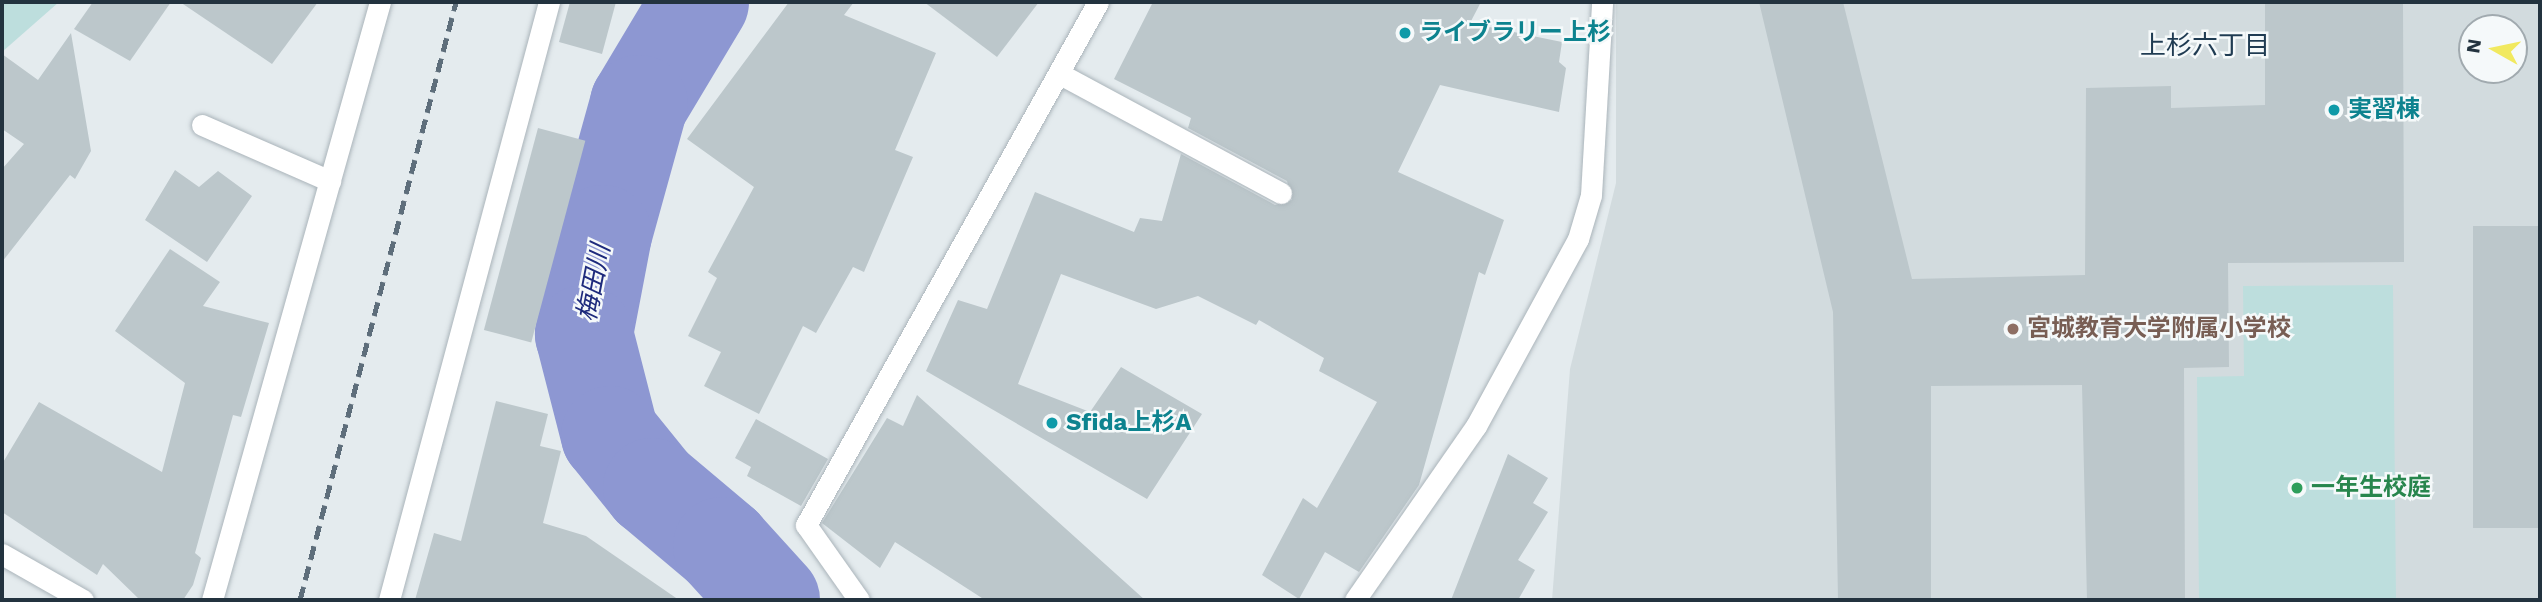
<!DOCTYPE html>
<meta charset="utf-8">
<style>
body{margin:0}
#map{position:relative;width:2542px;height:602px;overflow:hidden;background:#e4ebee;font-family:"Work Sans","Noto Sans JP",sans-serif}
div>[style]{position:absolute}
.built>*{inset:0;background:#d2dbde}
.green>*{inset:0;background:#bddedd}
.river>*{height:98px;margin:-49px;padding:0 49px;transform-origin:49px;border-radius:49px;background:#8d97d2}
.building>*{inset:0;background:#bcc7cb;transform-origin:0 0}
.roads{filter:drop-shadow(0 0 2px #aab4ba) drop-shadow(0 0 2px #aab4ba)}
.lane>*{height:21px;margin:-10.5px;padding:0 10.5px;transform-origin:10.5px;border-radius:10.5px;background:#fff}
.street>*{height:21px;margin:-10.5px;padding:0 10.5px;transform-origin:10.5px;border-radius:10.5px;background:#fff}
.rail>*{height:5px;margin-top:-2.5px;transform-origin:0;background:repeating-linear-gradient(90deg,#5e6e7b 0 14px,transparent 0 21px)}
.dots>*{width:19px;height:19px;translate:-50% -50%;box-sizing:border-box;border:4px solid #f5f9fa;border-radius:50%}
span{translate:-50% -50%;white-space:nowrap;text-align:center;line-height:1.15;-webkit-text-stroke:5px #f5f9fa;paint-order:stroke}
.culture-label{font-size:24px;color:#0d838f;font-weight:700}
.left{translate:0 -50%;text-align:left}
.education-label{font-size:24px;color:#785e54;font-weight:700}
.leisure-label{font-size:24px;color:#27864d;font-weight:700}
.neighbourhood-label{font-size:26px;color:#1f3b52}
.water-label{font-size:26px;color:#1d2a7c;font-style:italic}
.frame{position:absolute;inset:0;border:4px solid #23333f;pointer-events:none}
.north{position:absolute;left:2458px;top:14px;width:70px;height:70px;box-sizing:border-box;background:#f5f9fa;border:2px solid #a1aaaf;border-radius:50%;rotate:279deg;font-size:19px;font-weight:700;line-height:28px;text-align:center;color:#23333f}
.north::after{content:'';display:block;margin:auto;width:24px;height:32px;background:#f1e95f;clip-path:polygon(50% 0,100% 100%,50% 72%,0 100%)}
</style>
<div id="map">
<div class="built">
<i style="clip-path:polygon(evenodd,1616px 2px,2540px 2px,2540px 600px,1552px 600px,1570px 369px,1616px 183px,1616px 2px,2472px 28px,2514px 28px,2514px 70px,2472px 70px,2472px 28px)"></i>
</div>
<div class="green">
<i style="clip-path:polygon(2px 2px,59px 2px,2px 52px)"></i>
<i style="clip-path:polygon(2393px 285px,2396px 600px,2199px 600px,2197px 377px,2244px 376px,2243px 286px)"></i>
</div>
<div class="river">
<i style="left:700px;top:2px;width:119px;rotate:120.9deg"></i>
<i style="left:639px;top:104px;width:135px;rotate:105.5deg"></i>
<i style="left:603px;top:234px;width:102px;rotate:100.8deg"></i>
<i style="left:584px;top:334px;width:104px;rotate:75.6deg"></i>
<i style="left:610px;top:435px;width:67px;rotate:51.1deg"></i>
<i style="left:652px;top:487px;width:92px;rotate:40.1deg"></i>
<i style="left:722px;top:546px;width:73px;rotate:47.8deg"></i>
</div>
<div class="building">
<i style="clip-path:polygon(93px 2px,171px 2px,130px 61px,74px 29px)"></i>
<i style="clip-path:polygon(180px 2px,318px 2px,272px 64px)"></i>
<i style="clip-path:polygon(570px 2px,616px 2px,602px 54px,559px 42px)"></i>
<i style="clip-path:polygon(789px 2px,854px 2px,844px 15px,936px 53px,895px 150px,913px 157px,864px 272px,853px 267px,816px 333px,803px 326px,759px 414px,704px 386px,721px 352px,688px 336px,717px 278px,708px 272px,754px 187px,687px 139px)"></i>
<i style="clip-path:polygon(924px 2px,1039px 2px,997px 57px)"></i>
<i style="clip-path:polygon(1153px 2px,1481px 2px,1470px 23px,1562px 42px,1559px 62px,1566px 68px,1559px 112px,1440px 85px,1398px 172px,1504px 220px,1485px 275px,1479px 272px,1419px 485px,1359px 572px,1325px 552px,1299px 599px,1262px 575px,1303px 498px,1317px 508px,1377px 402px,1319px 371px,1324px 358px,1259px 320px,1256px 325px,1198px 296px,1156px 309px,1061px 274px,1018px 384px,1090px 412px,1121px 367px,1202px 414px,1147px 499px,926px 371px,958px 300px,987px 309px,1035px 192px,1134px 232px,1140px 218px,1162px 221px,1181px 154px,1275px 205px,1292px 200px,1287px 181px,1188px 128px,1191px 118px,1114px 79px)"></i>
<i style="clip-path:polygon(1759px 2px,1843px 2px,1912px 279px,2085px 275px,2086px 88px,2171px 86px,2171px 108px,2265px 105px,2265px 2px,2403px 2px,2404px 262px,2228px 263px,2229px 367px,2184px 368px,2185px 600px,2087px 600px,2082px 385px,1931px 386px,1931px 600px,1838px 600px,1833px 312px)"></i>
<i style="clip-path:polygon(71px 33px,91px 151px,75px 179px,70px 175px,2px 262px,2px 169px,24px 144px,2px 129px,2px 54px,38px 80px)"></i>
<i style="left:538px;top:128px;width:49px;height:209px;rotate:15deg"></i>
<i style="clip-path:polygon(175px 170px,199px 187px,218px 171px,252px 196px,207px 262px,145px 220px)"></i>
<i style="left:2473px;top:226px;width:67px;height:302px"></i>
<i style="clip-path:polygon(170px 249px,220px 282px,203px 306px,269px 323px,241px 417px,233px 415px,195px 553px,201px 558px,193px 585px,183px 600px,140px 600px,103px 564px,97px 575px,2px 512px,2px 464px,39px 402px,162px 472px,185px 383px,115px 331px)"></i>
<i style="clip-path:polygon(917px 395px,1145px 600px,985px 600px,895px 542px,880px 568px,822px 523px,887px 418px,903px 426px)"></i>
<i style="clip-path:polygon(496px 401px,548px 414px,540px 446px,561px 451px,543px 523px,586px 536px,679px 600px,415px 600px,434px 533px,461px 541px)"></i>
<i style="clip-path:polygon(756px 419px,828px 459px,801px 506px,747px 476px,751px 467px,735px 458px)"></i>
<i style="clip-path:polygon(1508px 454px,1548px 478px,1533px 503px,1548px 512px,1518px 560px,1535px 570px,1518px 600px,1451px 600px)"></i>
</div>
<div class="roads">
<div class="lane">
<i style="left:1060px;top:74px;width:251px;rotate:28.3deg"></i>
<i style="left:202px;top:125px;width:140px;rotate:23.6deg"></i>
<i style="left:212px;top:600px;width:621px;rotate:-74.31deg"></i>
<i style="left:389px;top:600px;width:619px;rotate:-75.02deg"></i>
<i style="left:859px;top:600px;width:92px;rotate:-125.2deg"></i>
<i style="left:806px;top:525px;width:599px;rotate:-60.82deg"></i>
</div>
<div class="street">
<i style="left:2px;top:554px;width:93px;rotate:29.6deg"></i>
<i style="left:1355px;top:600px;width:212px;rotate:-55.2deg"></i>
<i style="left:1476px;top:426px;width:213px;rotate:-61.4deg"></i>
<i style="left:1578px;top:239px;width:46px;rotate:-73.5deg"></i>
<i style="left:1591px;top:195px;width:193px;rotate:-86.7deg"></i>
</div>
</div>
<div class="rail">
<i style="left:300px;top:600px;width:618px;rotate:-75.38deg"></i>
</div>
<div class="dots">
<i style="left:1405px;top:33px;background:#0f9aa8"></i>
<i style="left:2334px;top:110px;background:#0f9aa8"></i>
<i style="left:2013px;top:329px;background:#8d6e63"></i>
<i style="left:1052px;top:423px;background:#0f9aa8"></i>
<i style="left:2297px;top:488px;background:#2e9e5b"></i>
</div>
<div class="culture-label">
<span class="left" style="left:1419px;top:33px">ライブラリー上杉</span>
<span class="left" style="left:2348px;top:110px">実習棟</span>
<span class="left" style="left:1066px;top:423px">Sfida上杉A</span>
</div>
<div class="education-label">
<span class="left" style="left:2027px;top:329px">宮城教育大学附属小学校</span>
</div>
<div class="leisure-label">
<span class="left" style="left:2311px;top:488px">一年生校庭</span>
</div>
<div class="neighbourhood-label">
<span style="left:2205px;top:46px">上杉六丁目</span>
</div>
<div class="water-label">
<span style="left:594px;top:283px;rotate:-79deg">梅田川</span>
</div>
<div class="frame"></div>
<div class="north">N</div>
</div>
